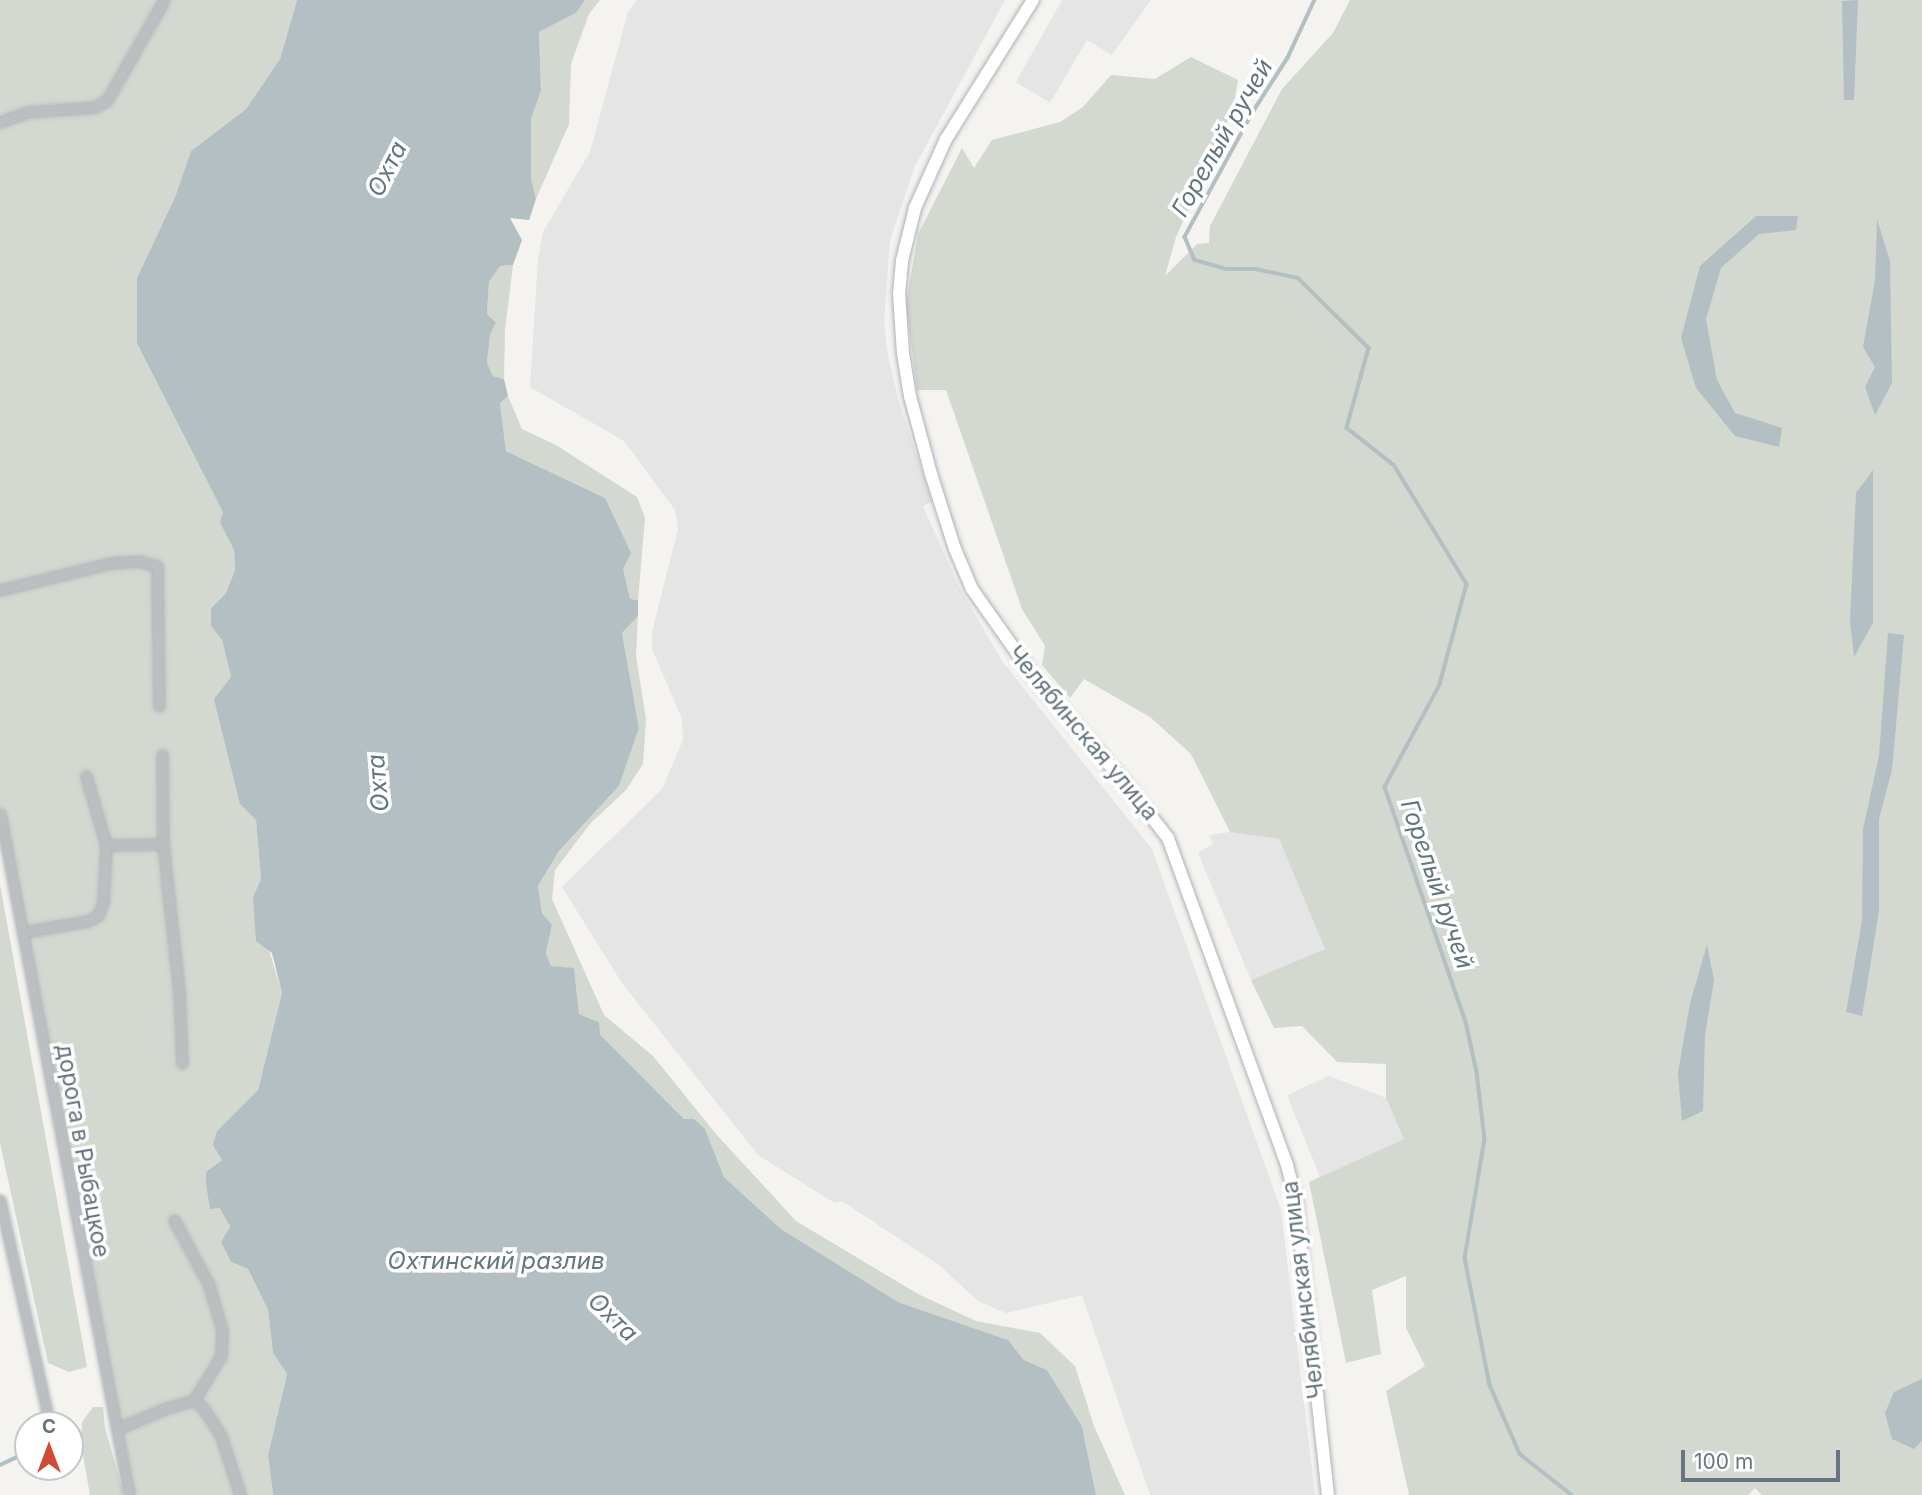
<!DOCTYPE html>
<meta charset="utf-8">
<style>
body{margin:0}
#map{position:relative;width:1922px;height:1495px;overflow:hidden;background:#f4f3f0;font-family:Inter,sans-serif}
div>[style]{position:absolute}
.built>*{inset:0;background:#e4e5e4}
.green>*{inset:0;background:#d3d8d0}
.water>*{inset:0;background:#b3bfc2}
.stream>*{height:3.5px;margin:-1.75px;padding:0 1.75px;transform-origin:1.75px;border-radius:1.75px;background:#b3bfc2}
.roads{filter:drop-shadow(0 0 2px #aeb3b6) drop-shadow(0 0 2px #aeb3b6)}
.street>*{height:9px;margin:-4.5px;padding:0 4.5px;transform-origin:4.5px;border-radius:4.5px;background:#bbbfc2}
.secondary>*{height:12px;margin:-6px;padding:0 6px;transform-origin:6px;border-radius:6px;background:#fff}
span{translate:-50% -50%;white-space:nowrap;text-align:center;line-height:1.15;-webkit-text-stroke:7px #fff;paint-order:stroke}
.street-label{font-size:23px;color:#66757e}
.water-label{font-size:24px;color:#61777b;font-style:italic}
.north{position:absolute;left:14px;top:1411px;width:70px;height:70px;box-sizing:border-box;background:#fff;border:2px solid #c2c8cb;border-radius:50%;rotate:0deg;font-size:19px;font-weight:700;line-height:28px;text-align:center;color:#66757e}
.north::after{content:'';display:block;margin:auto;width:24px;height:32px;background:#d14a33;clip-path:polygon(50% 0,100% 100%,50% 72%,0 100%)}
.scale{position:absolute;left:1681px;top:1450px;width:159px;height:32px;box-sizing:border-box;border:4px solid #66757e;border-top:0;padding-left:9px;font-size:21px;line-height:24px;white-space:nowrap;color:#66757e;-webkit-text-stroke:5px #fff;paint-order:stroke}
</style>
<div id="map">
<div class="built">
<i style="clip-path:polygon(637px 0,1005px 0,915px 166px,890px 240px,884px 322px,888px 355px,898px 399px,932px 502px,923px 506px,959px 587px,1002px 661px,1152px 849px,1281px 1210px,1315px 1495px,1150px 1495px,1082px 1295px,1006px 1313px,978px 1301px,939px 1265px,842px 1201px,835px 1203px,758px 1155px,622px 983px,562px 887px,662px 789px,683px 740px,682px 719px,652px 649px,652px 632px,678px 529px,675px 510px,624px 441px,530px 387px,538px 259px,543px 232px,590px 152px,628px 12px)"></i>
<i style="clip-path:polygon(1062px 0,1151px 0,1112px 55px,1087px 40px,1050px 103px,1016px 82px)"></i>
<i style="clip-path:polygon(1230px 832px,1279px 839px,1325px 949px,1251px 980px,1198px 853px,1213px 844px,1209px 835px)"></i>
<i style="clip-path:polygon(1329px 1076px,1386px 1098px,1404px 1139px,1320px 1177px,1287px 1095px)"></i>
</div>
<div class="green">
<i style="clip-path:polygon(0 0,297px 0,280px 59px,246px 109px,191px 151px,175px 197px,137px 278px,224px 513px,220px 523px,234px 550px,235px 570px,226px 593px,211px 608px,211px 626px,222px 640px,231px 677px,240px 804px,256px 820px,261px 879px,253px 897px,282px 993px,258px 1090px,217px 1131px,222px 1160px,206px 1172px,230px 1228px,221px 1242px,231px 1262px,248px 1269px,268px 1310px,273px 1353px,287px 1374px,268px 1455px,273px 1495px,132px 1495px,0 820px)"></i>
<i style="clip-path:polygon(585px 0,600px 0,589px 14px,571px 64px,569px 124px,536px 199px,531px 178px,531px 119px,541px 91px,539px 32px,576px 13px)"></i>
<i style="clip-path:polygon(1350px 0,1922px 0,1922px 1495px,1762px 1495px,1755px 1488px,1748px 1495px,1409px 1495px,1386px 1391px,1425px 1366px,1406px 1328px,1406px 1276px,1372px 1290px,1381px 1354px,1346px 1363px,1309px 1182px,1404px 1139px,1386px 1098px,1386px 1064px,1337px 1062px,1302px 1026px,1274px 1028px,1251px 980px,1325px 949px,1279px 839px,1230px 832px,1191px 754px,1150px 717px,1084px 679px,1070px 698px,1042px 665px,1045px 646px,1022px 609px,946px 390px,917px 390px,906px 304px,918px 234px,962px 148px,974px 168px,992px 140px,1060px 122px,1083px 107px,1111px 75px,1155px 79px,1191px 57px,1238px 80px,1233px 109px,1176px 237px,1165px 276px,1197px 244px,1209px 243px,1210px 226px,1282px 89px,1333px 33px)"></i>
<i style="clip-path:polygon(513px 265px,505px 330px,504px 379px,493px 376px,487px 363px,490px 335px,496px 324px,487px 314px,489px 282px,500px 266px)"></i>
<i style="clip-path:polygon(508px 396px,522px 429px,556px 445px,637px 497px,645px 518px,638px 600px,630px 599px,605px 498px,506px 451px,500px 403px)"></i>
<i style="clip-path:polygon(638px 616px,636px 656px,646px 719px,643px 764px,626px 790px,590px 824px,555px 870px,552px 899px,604px 1015px,653px 1056px,716px 1134px,796px 1221px,918px 1294px,976px 1321px,1040px 1333px,1075px 1366px,1094px 1426px,1125px 1495px,1096px 1495px,1082px 1426px,1047px 1370px,1024px 1360px,1008px 1340px,898px 1302px,781px 1229px,724px 1177px,705px 1129px,684px 1119px,599px 1035px,599px 1022px,579px 1014px,574px 969px,551px 966px,546px 953px,552px 925px,542px 913px,538px 886px,559px 851px,619px 786px,639px 728px,622px 633px)"></i>
<i style="clip-path:polygon(0 884px,87px 1367px,69px 1372px,48px 1363px,0 1143px)"></i>
<i style="clip-path:polygon(93px 1407px,103px 1407px,105px 1428px,124px 1495px,90px 1495px,81px 1444px,82px 1422px)"></i>
</div>
<div class="water">
<i style="clip-path:polygon(297px 0,585px 0,576px 13px,539px 32px,541px 91px,531px 119px,531px 178px,536px 199px,529px 220px,510px 218px,522px 240px,513px 265px,500px 266px,489px 282px,487px 314px,496px 323px,490px 335px,487px 363px,493px 376px,504px 379px,508px 396px,500px 403px,506px 451px,605px 498px,631px 553px,623px 569px,630px 599px,638px 600px,638px 616px,622px 633px,639px 728px,619px 786px,559px 851px,538px 886px,542px 913px,552px 925px,546px 953px,551px 966px,574px 968px,579px 1014px,599px 1022px,600px 1035px,684px 1119px,694px 1119px,705px 1129px,724px 1177px,781px 1229px,898px 1302px,1008px 1340px,1024px 1360px,1047px 1370px,1082px 1426px,1096px 1495px,273px 1495px,268px 1455px,287px 1374px,273px 1353px,268px 1310px,248px 1269px,231px 1262px,221px 1242px,230px 1227px,220px 1208px,210px 1209px,206px 1184px,206px 1172px,222px 1160px,213px 1145px,217px 1131px,258px 1090px,282px 993px,272px 953px,256px 941px,253px 897px,261px 879px,256px 820px,240px 804px,214px 699px,231px 677px,222px 640px,211px 626px,211px 608px,226px 593px,235px 570px,234px 550px,220px 523px,223px 512px,137px 343px,137px 278px,175px 197px,191px 151px,246px 109px,280px 59px)"></i>
<i style="clip-path:polygon(1858px 0,1854px 100px,1844px 100px,1842px 1px)"></i>
<i style="clip-path:polygon(1756px 216px,1798px 216px,1796px 230px,1759px 234px,1721px 268px,1706px 319px,1717px 380px,1735px 413px,1782px 428px,1779px 447px,1735px 436px,1696px 388px,1681px 338px,1700px 266px)"></i>
<i style="clip-path:polygon(1877px 219px,1890px 261px,1892px 383px,1875px 415px,1865px 387px,1875px 367px,1863px 347px,1875px 280px)"></i>
<i style="clip-path:polygon(1873px 470px,1873px 623px,1854px 657px,1850px 621px,1856px 493px)"></i>
<i style="clip-path:polygon(1888px 633px,1904px 635px,1892px 770px,1879px 819px,1879px 911px,1862px 1016px,1846px 1012px,1862px 921px,1863px 829px,1879px 756px)"></i>
<i style="clip-path:polygon(1707px 945px,1714px 980px,1705px 1035px,1703px 1111px,1682px 1121px,1678px 1073px,1690px 1003px)"></i>
<i style="clip-path:polygon(1922px 1379px,1922px 1441px,1914px 1449px,1892px 1439px,1885px 1413px,1894px 1392px)"></i>
</div>
<div class="stream">
<i style="left:1315px;top:0;width:64px;rotate:115deg"></i>
<i style="left:1288px;top:58px;width:63px;rotate:122.7deg"></i>
<i style="left:1254px;top:111px;width:144px;rotate:118.7deg"></i>
<i style="left:1185px;top:237px;width:25px;rotate:67deg"></i>
<i style="left:1195px;top:260px;width:32px;rotate:16deg"></i>
<i style="left:1226px;top:269px;width:30px"></i>
<i style="left:1256px;top:269px;width:43px;rotate:12.1deg"></i>
<i style="left:1298px;top:278px;width:100px;rotate:44.6deg"></i>
<i style="left:1369px;top:348px;width:83px;rotate:105.4deg"></i>
<i style="left:1347px;top:428px;width:60px;rotate:38.2deg"></i>
<i style="left:1394px;top:465px;width:140px;rotate:58.5deg"></i>
<i style="left:1467px;top:584px;width:105px;rotate:105deg"></i>
<i style="left:1440px;top:685px;width:116px;rotate:118.3deg"></i>
<i style="left:1385px;top:787px;width:249px;rotate:71deg"></i>
<i style="left:1466px;top:1022px;width:51px;rotate:77.6deg"></i>
<i style="left:1477px;top:1072px;width:67px;rotate:83.2deg"></i>
<i style="left:1485px;top:1139px;width:121px;rotate:99.5deg"></i>
<i style="left:1465px;top:1258px;width:129px;rotate:78.9deg"></i>
<i style="left:1490px;top:1385px;width:75px;rotate:66.5deg"></i>
<i style="left:1520px;top:1454px;width:66px;rotate:38.3deg"></i>
<i style="left:0;top:1465px;width:17px;rotate:-25deg"></i>
</div>
<div class="roads">
<div class="street">
<i style="left:0;top:122px;width:30px;rotate:-20deg"></i>
<i style="left:28px;top:112px;width:67px;rotate:-4.3deg"></i>
<i style="left:95px;top:107px;width:14px;rotate:-30deg"></i>
<i style="left:107px;top:100px;width:115px;rotate:-60.3deg"></i>
<i style="left:0;top:590px;width:114px;rotate:-13.7deg"></i>
<i style="left:111px;top:563px;width:28px;rotate:-4deg"></i>
<i style="left:139px;top:561px;width:19px;rotate:16deg"></i>
<i style="left:157px;top:566px;width:140px;rotate:89.2deg"></i>
<i style="left:162px;top:755px;width:89px;rotate:89.4deg"></i>
<i style="left:163px;top:844px;width:148px;rotate:83.8deg"></i>
<i style="left:179px;top:991px;width:72px;rotate:87.6deg"></i>
<i style="left:0;top:814px;width:693px;rotate:79.27deg"></i>
<i style="left:106px;top:845px;width:57px;rotate:-1deg"></i>
<i style="left:24px;top:932px;width:65px;rotate:-9.8deg"></i>
<i style="left:88px;top:921px;width:12px;rotate:-31deg"></i>
<i style="left:98px;top:915px;width:13px;rotate:-67deg"></i>
<i style="left:103px;top:903px;width:58px;rotate:-87deg"></i>
<i style="left:106px;top:845px;width:72px;rotate:-106.2deg"></i>
<i style="left:0;top:1200px;width:230px;rotate:77.5deg"></i>
<i style="left:174px;top:1220px;width:74px;rotate:61.7deg"></i>
<i style="left:209px;top:1285px;width:47px;rotate:73.9deg"></i>
<i style="left:222px;top:1330px;width:26px;rotate:92deg"></i>
<i style="left:221px;top:1356px;width:52px;rotate:121.5deg"></i>
<i style="left:194px;top:1400px;width:12px;rotate:42deg"></i>
<i style="left:203px;top:1408px;width:33px;rotate:57deg"></i>
<i style="left:221px;top:1436px;width:62px;rotate:72.1deg"></i>
<i style="left:117px;top:1429px;width:51px;rotate:-23.1deg"></i>
<i style="left:164px;top:1409px;width:31px;rotate:-17deg"></i>
</div>
<div class="secondary">
<i style="left:1033px;top:0;width:164px;rotate:122deg"></i>
<i style="left:946px;top:139px;width:76px;rotate:114.2deg"></i>
<i style="left:915px;top:208px;width:55px;rotate:103.8deg"></i>
<i style="left:902px;top:261px;width:32px;rotate:95deg"></i>
<i style="left:899px;top:293px;width:60px;rotate:86.2deg"></i>
<i style="left:903px;top:353px;width:44px;rotate:80.8deg"></i>
<i style="left:910px;top:396px;width:81px;rotate:74.9deg"></i>
<i style="left:931px;top:474px;width:79px;rotate:72.3deg"></i>
<i style="left:955px;top:549px;width:43px;rotate:67deg"></i>
<i style="left:972px;top:589px;width:113px;rotate:54.8deg"></i>
<i style="left:1037px;top:681px;width:135px;rotate:49.2deg"></i>
<i style="left:1125px;top:783px;width:70px;rotate:52deg"></i>
<i style="left:1168px;top:838px;width:348px;rotate:70deg"></i>
<i style="left:1287px;top:1165px;width:37px;rotate:76deg"></i>
<i style="left:1296px;top:1201px;width:296px;rotate:83.8deg"></i>
</div>
</div>
<div class="street-label">
<span style="left:1083px;top:733px;rotate:50deg">Челябинская улица</span>
<span style="left:83px;top:1151px;rotate:80deg">дорога в Рыбацкое</span>
<span style="left:1303px;top:1290px;rotate:-97deg">Челябинская улица</span>
</div>
<div class="water-label">
<span style="left:1222px;top:138px;rotate:-60deg">Горелый ручей</span>
<span style="left:387px;top:169px;rotate:-63deg">Охта</span>
<span style="left:378px;top:783px;rotate:-95deg">Охта</span>
<span style="left:1437px;top:884px;rotate:71deg">Горелый ручей</span>
<span style="left:496px;top:1261px">Охтинский разлив</span>
<span style="left:613px;top:1317px;rotate:44deg">Охта</span>
</div>
<div class="north">С</div>
<div class="scale">100 m</div>
</div>
